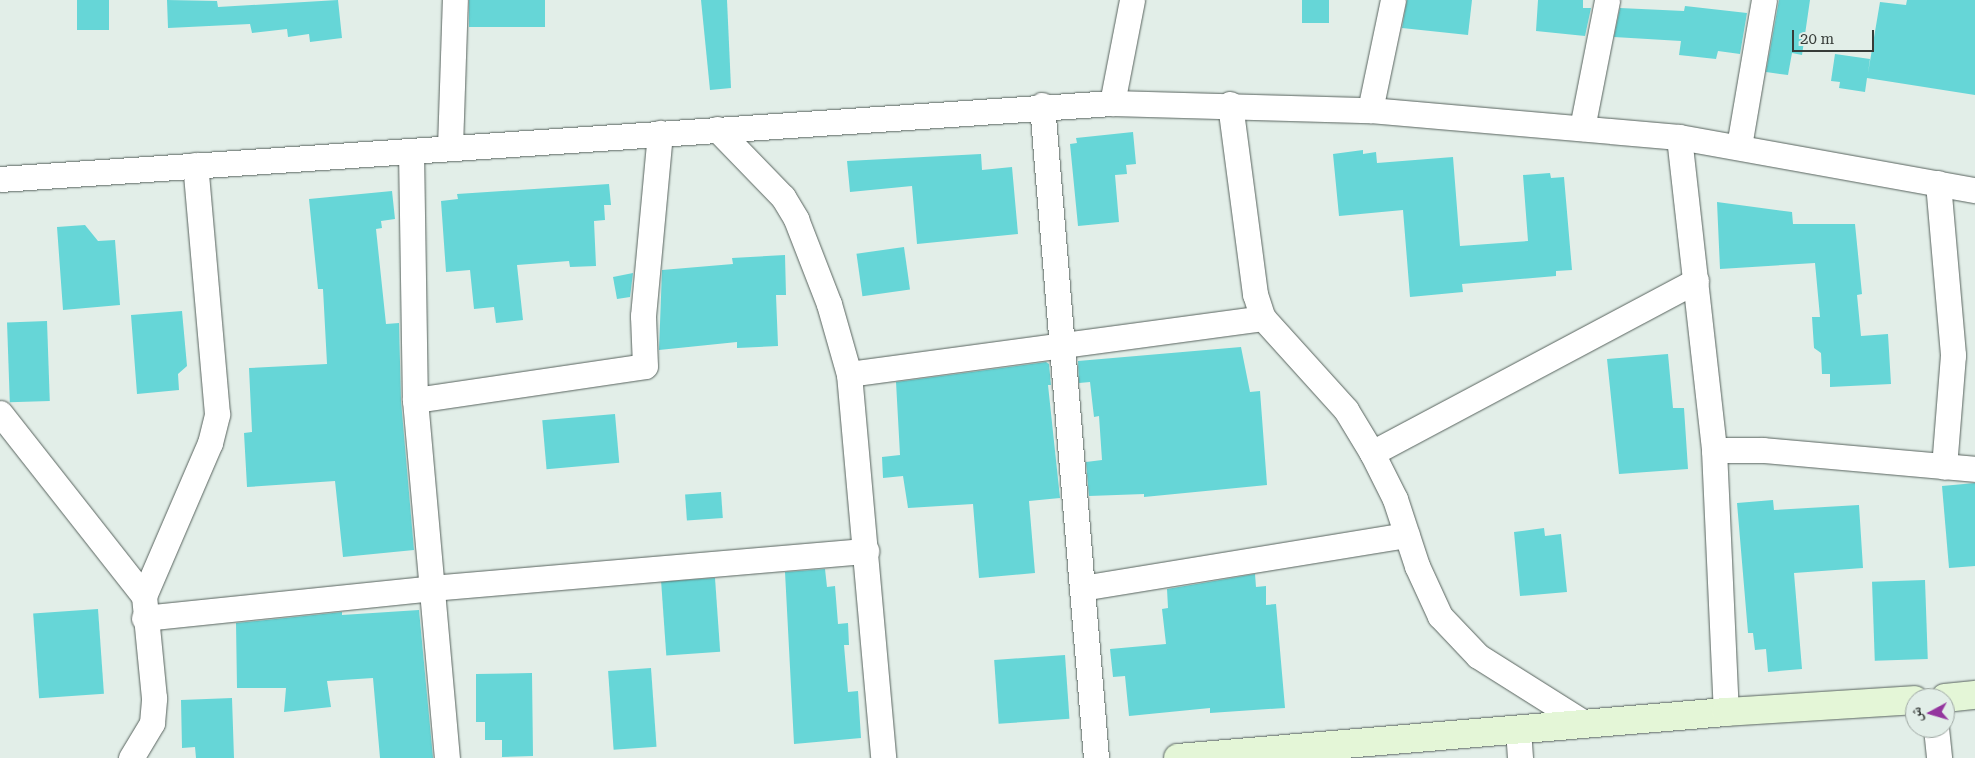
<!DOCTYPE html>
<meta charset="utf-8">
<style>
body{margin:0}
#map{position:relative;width:1975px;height:758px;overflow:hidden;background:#e2eee8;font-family:"Roboto Serif","Noto Naskh Arabic",serif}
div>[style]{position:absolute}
.building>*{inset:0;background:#66d6d7;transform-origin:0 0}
.roads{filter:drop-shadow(0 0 1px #58635e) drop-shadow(0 0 1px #58635e)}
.street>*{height:25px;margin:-12.5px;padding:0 12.5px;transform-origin:12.5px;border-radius:12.5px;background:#fff}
.secondary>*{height:28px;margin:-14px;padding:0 14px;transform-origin:14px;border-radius:14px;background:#e4f6d7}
span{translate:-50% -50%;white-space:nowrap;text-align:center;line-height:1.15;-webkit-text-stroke:5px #e2eee8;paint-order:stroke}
.north{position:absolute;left:1905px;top:688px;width:50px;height:50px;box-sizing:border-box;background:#e2eee8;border:1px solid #9ea7a2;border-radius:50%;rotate:264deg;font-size:14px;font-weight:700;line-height:20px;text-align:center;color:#373c39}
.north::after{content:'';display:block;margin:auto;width:18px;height:22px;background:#94359e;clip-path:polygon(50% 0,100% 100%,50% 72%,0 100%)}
.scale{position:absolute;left:1792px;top:30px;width:82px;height:22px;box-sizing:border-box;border:2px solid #373c39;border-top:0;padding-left:6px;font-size:15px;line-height:18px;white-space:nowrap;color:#373c39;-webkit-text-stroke:4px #e2eee8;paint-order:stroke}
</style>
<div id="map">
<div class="building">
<i style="left:77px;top:0;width:32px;height:30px"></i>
<i style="clip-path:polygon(167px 0,217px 1px,218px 7px,338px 0,342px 38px,310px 42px,309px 34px,288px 37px,287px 29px,252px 33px,250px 24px,168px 28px)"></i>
<i style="left:469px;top:0;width:76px;height:27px"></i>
<i style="clip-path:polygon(701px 0,727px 0,731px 88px,710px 90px)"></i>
<i style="left:1302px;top:0;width:27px;height:23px"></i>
<i style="clip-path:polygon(1407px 0,1472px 0,1468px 35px,1402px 28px)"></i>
<i style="clip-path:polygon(1538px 0,1583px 0,1583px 8px,1591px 8px,1585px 36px,1536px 31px)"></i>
<i style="clip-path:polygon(1779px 0,1810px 0,1802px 55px,1792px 53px,1788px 75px,1766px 72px)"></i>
<i style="clip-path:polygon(1907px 0,1975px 0,1975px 95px,1867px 78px,1865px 92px,1839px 88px,1840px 82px,1831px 81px,1835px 54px,1870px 59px,1868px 73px,1880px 2px,1906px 5px)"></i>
<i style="clip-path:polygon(1685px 6px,1747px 13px,1740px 54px,1718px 51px,1716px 59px,1679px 55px,1681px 41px,1614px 37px,1620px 8px,1684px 11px)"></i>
<i style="clip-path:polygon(1133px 132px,1136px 164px,1126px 165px,1127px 174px,1115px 175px,1119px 222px,1078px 226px,1070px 144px,1077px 143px,1076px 138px)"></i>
<i style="clip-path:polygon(1363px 150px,1363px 154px,1376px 152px,1377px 163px,1453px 157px,1460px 246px,1528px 241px,1523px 175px,1550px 173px,1551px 178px,1564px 177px,1572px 270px,1556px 271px,1556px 276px,1462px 284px,1463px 292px,1410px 297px,1403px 210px,1339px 216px,1333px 154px)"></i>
<i style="clip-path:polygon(981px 154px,982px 170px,1012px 167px,1018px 234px,917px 244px,912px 186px,850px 192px,847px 161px)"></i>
<i style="clip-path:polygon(609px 184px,611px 205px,604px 205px,605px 220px,594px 221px,596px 266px,570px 267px,569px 261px,517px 265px,523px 320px,496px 323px,494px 307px,474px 309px,470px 270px,446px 272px,441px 201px,458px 199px,457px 194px)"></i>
<i style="clip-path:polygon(392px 191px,395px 219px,381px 221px,382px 228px,376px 229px,386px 324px,399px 323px,401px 401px,414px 550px,343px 557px,335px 481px,247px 487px,244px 433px,252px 432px,249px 368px,327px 364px,323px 289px,318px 289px,309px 199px)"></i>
<i style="clip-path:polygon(1717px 202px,1792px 212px,1793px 224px,1855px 224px,1862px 294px,1857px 295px,1861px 336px,1888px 334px,1891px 384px,1830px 387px,1830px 374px,1822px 374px,1821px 353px,1814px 348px,1812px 317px,1820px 317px,1815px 263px,1720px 269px)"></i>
<i style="clip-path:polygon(85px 225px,98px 241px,115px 240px,120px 305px,63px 310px,57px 227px)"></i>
<i style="left:904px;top:247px;width:43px;height:48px;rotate:82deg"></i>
<i style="clip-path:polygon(785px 255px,786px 295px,776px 295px,778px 346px,737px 348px,737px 342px,659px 350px,662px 270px,733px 264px,732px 258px)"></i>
<i style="clip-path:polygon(633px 273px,630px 297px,617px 299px,613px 277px)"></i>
<i style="clip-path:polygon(182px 311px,187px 366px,178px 374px,179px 390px,137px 394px,131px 315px)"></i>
<i style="left:47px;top:321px;width:80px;height:40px;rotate:88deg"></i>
<i style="clip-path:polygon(1241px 347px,1250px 392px,1260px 391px,1267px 485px,1144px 497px,1144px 494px,1089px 496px,1086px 462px,1102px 460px,1099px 416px,1094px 417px,1090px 382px,1079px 383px,1078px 361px)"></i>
<i style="clip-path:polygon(1668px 354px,1673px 408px,1684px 408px,1688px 469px,1619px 474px,1607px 359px)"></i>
<i style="clip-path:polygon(1046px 362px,1049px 364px,1051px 385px,1048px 385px,1060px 498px,1029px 501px,1035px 573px,979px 578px,973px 504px,908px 508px,903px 476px,883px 478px,882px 457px,900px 455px,896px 382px)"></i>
<i style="left:615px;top:414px;width:49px;height:73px;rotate:85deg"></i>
<i style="clip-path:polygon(1975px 483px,1975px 566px,1949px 568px,1942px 486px)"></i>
<i style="left:721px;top:492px;width:26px;height:36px;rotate:86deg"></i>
<i style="clip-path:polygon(1773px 500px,1774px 510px,1859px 505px,1863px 568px,1794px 573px,1802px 669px,1768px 672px,1766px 649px,1755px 650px,1753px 633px,1748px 633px,1737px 503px)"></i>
<i style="clip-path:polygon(1544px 528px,1545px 536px,1561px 534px,1567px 592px,1520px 596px,1514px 532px)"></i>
<i style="clip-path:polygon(825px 569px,827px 587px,835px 586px,838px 624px,848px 623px,849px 645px,844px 645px,848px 692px,858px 691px,861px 738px,794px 744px,785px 572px)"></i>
<i style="clip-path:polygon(1255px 574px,1256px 587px,1266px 586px,1266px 605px,1276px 604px,1285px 708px,1210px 713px,1210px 708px,1129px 716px,1125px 676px,1113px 677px,1110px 649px,1166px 644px,1162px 609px,1168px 608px,1167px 589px)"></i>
<i style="left:715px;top:578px;width:74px;height:54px;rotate:86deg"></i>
<i style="left:1925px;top:580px;width:79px;height:53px;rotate:88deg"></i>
<i style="left:98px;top:609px;width:85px;height:65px;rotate:86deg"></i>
<i style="clip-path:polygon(419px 610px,433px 758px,380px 758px,373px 678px,327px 681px,331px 707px,284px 712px,286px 688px,237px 688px,236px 623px,342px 612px,342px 615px)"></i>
<i style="left:1065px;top:655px;width:64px;height:71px;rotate:86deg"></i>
<i style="left:651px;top:668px;width:79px;height:43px;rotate:86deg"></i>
<i style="clip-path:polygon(532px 673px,533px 756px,502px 757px,502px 740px,485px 740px,485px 722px,476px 722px,476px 674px)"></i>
<i style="clip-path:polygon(232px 698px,234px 758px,196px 758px,195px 747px,182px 748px,181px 700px)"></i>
</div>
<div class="roads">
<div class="street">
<i style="left:1112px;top:103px;width:105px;rotate:-79deg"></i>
<i style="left:1230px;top:104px;width:192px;rotate:82.5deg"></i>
<i style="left:1255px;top:294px;width:25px;rotate:72deg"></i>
<i style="left:1263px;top:318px;width:124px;rotate:47.9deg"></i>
<i style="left:1346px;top:410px;width:50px;rotate:58.8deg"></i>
<i style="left:1372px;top:453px;width:51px;rotate:63.4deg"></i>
<i style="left:1395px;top:499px;width:71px;rotate:71.8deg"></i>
<i style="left:1417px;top:566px;width:55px;rotate:65.3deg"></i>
<i style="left:1440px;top:616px;width:55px;rotate:46.5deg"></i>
<i style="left:1478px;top:656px;width:128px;rotate:32.2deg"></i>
<i style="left:1042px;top:105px;width:655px;rotate:85.27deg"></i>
<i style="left:1370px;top:110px;width:112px;rotate:-78.2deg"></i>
<i style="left:1582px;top:128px;width:130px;rotate:-78.9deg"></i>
<i style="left:717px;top:129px;width:95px;rotate:45.9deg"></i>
<i style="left:783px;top:197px;width:26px;rotate:59deg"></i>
<i style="left:796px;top:219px;width:91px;rotate:68.8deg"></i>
<i style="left:829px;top:304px;width:73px;rotate:74.1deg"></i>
<i style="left:849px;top:374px;width:386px;rotate:84.9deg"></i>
<i style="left:1679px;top:137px;width:315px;rotate:83.6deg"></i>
<i style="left:1714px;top:450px;width:262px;rotate:87.4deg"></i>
<i style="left:1739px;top:146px;width:148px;rotate:-80.3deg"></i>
<i style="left:450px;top:147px;width:147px;rotate:-88.1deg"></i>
<i style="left:411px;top:151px;width:249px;rotate:89.1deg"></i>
<i style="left:415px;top:400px;width:359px;rotate:84.9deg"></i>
<i style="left:0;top:179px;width:1115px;rotate:-3.91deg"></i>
<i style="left:1112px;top:103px;width:258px;rotate:1.6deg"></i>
<i style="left:1370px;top:110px;width:310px;rotate:5deg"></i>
<i style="left:1679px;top:137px;width:301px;rotate:10.2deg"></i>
<i style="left:1938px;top:183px;width:173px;rotate:85deg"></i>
<i style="left:1953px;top:355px;width:112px;rotate:94.6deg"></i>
<i style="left:849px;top:374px;width:418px;rotate:-7.7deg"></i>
<i style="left:415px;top:400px;width:232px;rotate:-8.4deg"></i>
<i style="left:645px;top:366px;width:50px;rotate:-92.3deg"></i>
<i style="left:643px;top:316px;width:184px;rotate:-84.7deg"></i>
<i style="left:0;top:413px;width:233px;rotate:51.8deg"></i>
<i style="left:1714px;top:450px;width:49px"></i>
<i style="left:1763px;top:450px;width:213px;rotate:5.1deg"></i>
<i style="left:1372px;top:453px;width:367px;rotate:-28deg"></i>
<i style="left:1082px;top:588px;width:329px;rotate:-9.3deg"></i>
<i style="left:144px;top:618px;width:290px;rotate:-5.9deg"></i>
<i style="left:432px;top:588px;width:436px;rotate:-4.9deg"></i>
<i style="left:1936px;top:728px;width:30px;rotate:84deg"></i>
<i style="left:1518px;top:729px;width:29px;rotate:86deg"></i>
<i style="left:131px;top:758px;width:41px;rotate:-59deg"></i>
<i style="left:152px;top:723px;width:25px;rotate:-85deg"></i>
<i style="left:154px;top:698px;width:102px;rotate:-95.6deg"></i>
<i style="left:144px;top:596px;width:167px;rotate:-66.7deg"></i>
<i style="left:210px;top:443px;width:30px;rotate:-76deg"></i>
<i style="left:217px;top:414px;width:250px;rotate:-95deg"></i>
</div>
<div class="secondary">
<i style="left:1945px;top:698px;width:30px;rotate:-6deg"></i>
<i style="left:1178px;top:758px;width:550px;rotate:-4.8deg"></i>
<i style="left:1726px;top:712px;width:189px;rotate:-3.6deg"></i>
</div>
</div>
<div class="north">ش</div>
<div class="scale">20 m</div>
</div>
